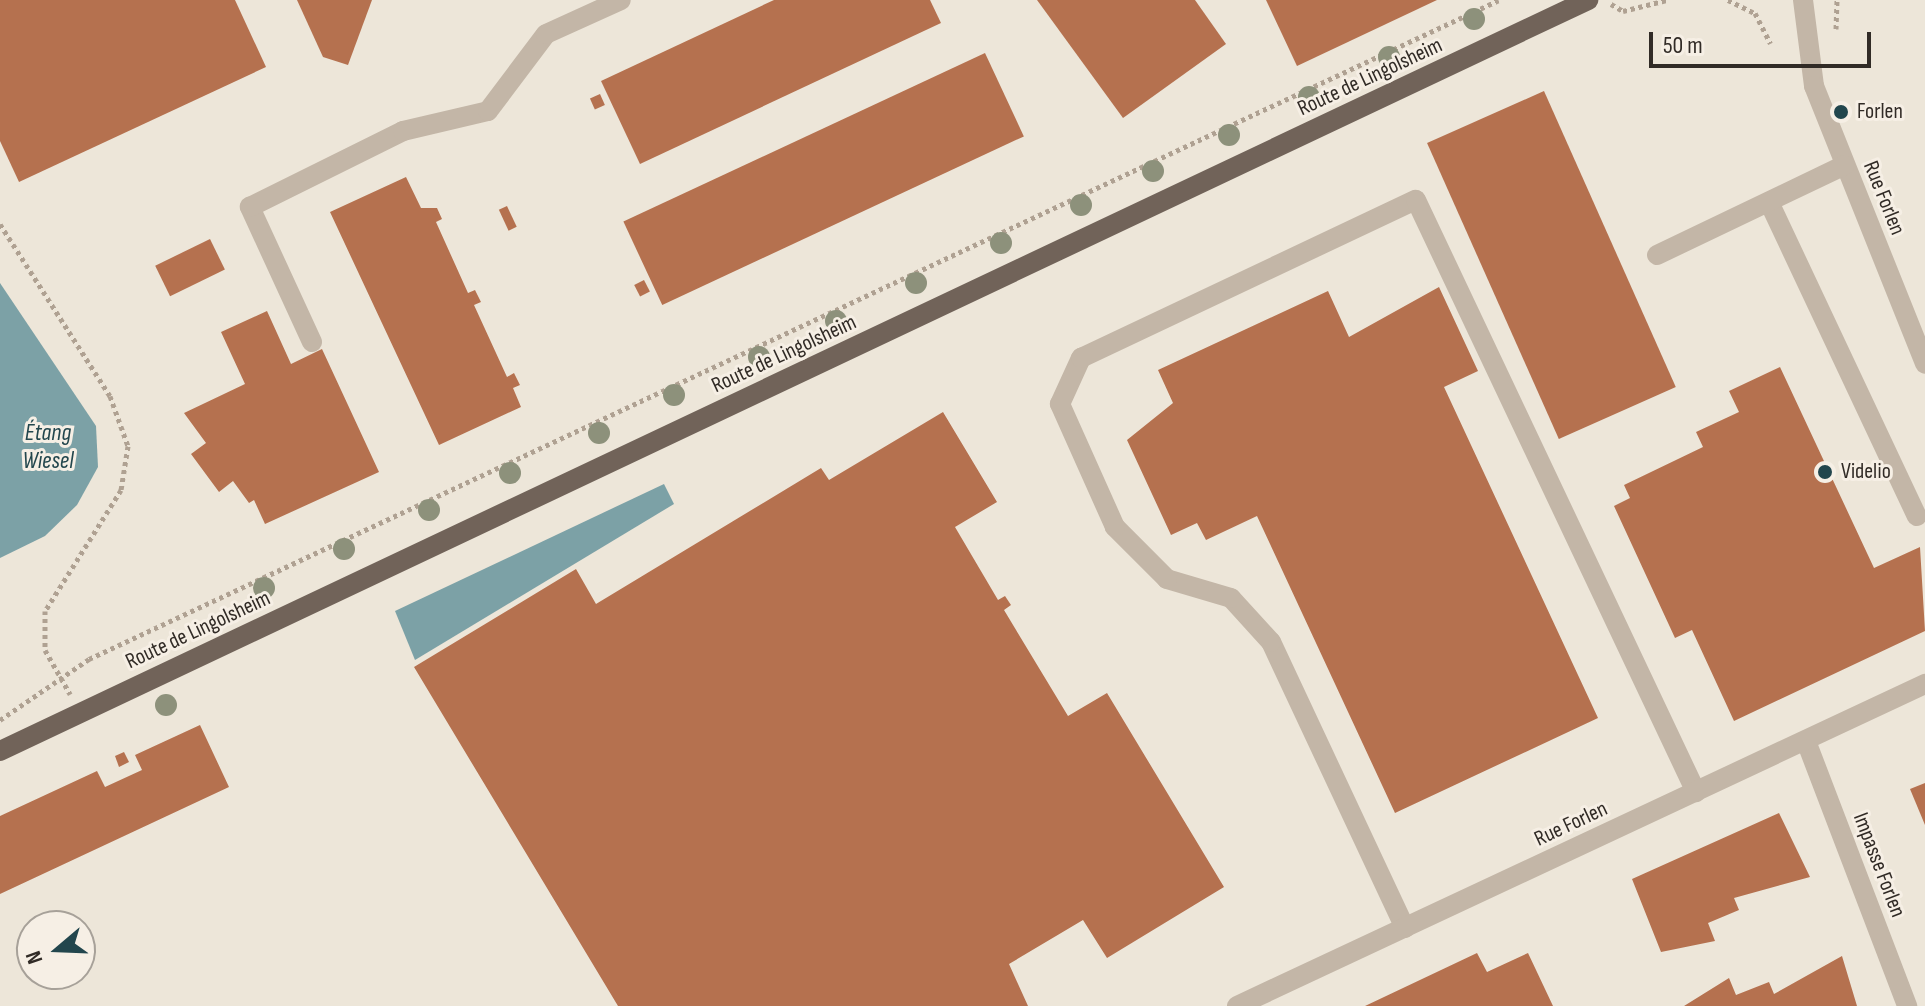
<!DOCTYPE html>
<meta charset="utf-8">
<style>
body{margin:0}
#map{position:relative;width:1925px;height:1006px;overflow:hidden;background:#ede6d9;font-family:"Sofia Sans Condensed",sans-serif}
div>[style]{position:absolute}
.water>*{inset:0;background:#7ca1a6}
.building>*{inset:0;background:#b5714f;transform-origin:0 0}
.path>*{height:5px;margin-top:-2.5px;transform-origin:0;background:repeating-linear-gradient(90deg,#afa192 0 4px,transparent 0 8px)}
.minor>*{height:20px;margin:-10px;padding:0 10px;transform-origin:10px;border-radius:10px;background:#c3b6a7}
.major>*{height:20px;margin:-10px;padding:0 10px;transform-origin:10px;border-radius:10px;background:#716359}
.trees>*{width:22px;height:22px;margin:-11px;border-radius:50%;background:#8d917b}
.dots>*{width:22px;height:22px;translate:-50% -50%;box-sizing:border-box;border:4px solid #f6efe5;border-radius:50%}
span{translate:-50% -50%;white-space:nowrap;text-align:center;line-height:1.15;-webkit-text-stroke:6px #f6efe5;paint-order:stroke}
.street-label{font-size:22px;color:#312b26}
.poi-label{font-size:22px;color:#312b26}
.left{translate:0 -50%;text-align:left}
.water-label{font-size:24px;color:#22464d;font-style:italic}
.north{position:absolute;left:16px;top:910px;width:80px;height:80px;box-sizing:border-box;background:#f6efe5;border:2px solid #a7a199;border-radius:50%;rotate:251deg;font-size:22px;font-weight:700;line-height:32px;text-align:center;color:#312b26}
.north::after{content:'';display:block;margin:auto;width:28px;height:36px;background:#22464d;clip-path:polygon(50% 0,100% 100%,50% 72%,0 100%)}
.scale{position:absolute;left:1649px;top:32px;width:222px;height:36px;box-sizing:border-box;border:4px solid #312b26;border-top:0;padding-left:10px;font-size:24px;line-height:28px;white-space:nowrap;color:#312b26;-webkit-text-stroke:6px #f6efe5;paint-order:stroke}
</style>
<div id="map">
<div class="water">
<i style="clip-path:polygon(0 283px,96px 426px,98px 467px,77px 505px,45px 536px,0 558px)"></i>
<i style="clip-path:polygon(664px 484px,674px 504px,415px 660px,395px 611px)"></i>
</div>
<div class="building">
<i style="clip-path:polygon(0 0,235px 0,266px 67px,19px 182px,0 141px)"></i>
<i style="clip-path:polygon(297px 0,372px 0,348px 65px,323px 57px)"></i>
<i style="clip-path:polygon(774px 0,930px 0,941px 23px,640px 164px,601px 81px)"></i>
<i style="clip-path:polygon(1037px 0,1195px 0,1226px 44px,1123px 118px)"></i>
<i style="clip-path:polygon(1266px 0,1437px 0,1297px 66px)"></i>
<i style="left:985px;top:53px;width:92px;height:399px;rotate:65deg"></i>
<i style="left:1544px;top:91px;width:324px;height:128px;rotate:66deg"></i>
<i style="left:600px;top:94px;width:12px;height:11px;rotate:66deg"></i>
<i style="clip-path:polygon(406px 177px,421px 208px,437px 208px,442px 219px,436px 222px,468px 293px,475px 290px,481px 302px,474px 305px,507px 377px,514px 373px,520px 385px,513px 388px,521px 407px,439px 445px,330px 212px)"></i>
<i style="left:507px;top:206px;width:23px;height:9px;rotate:65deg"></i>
<i style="left:210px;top:239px;width:34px;height:61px;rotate:64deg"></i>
<i style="left:644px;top:280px;width:13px;height:11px;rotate:63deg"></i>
<i style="clip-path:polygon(1439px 287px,1478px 371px,1444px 387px,1598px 718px,1395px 813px,1257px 516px,1206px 540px,1197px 523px,1171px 535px,1127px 440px,1173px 403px,1158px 370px,1328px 291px,1349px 337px)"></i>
<i style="clip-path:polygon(267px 311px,291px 364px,322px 349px,379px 472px,265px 524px,254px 500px,249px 503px,233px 481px,219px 492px,191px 454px,206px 443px,184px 413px,245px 384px,221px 332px)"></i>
<i style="clip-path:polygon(1780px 367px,1874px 568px,1920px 547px,1925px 631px,1734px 721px,1692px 630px,1675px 638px,1614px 506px,1630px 498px,1624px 485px,1703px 447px,1696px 432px,1739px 412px,1729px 391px)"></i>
<i style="clip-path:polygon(943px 412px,997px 502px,955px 527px,998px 600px,1005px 596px,1011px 605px,1004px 610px,1068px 716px,1107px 693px,1224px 887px,1107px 958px,1083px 920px,1009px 964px,1028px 1006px,618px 1006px,414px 667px,576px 569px,596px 604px,821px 468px,829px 480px)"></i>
<i style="clip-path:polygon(200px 725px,229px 787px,0 894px,0 816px,97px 771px,105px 787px,142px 770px,135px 755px)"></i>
<i style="clip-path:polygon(124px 752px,129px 762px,119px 767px,115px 756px)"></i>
<i style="clip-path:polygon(1925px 783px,1925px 825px,1910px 789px)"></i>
<i style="clip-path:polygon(1779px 813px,1810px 877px,1734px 898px,1739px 910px,1708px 923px,1715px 941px,1661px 952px,1632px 879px)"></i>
<i style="clip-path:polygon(1477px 953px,1487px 972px,1528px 953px,1553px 1006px,1365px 1006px)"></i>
<i style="clip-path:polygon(1842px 956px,1857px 1006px,1684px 1006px,1729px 978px,1736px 995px,1769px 982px,1774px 994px)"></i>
</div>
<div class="path">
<i style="left:1728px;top:0;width:30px;rotate:26deg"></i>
<i style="left:1755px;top:13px;width:34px;rotate:63deg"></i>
<i style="left:1611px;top:4px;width:14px;rotate:30deg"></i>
<i style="left:1623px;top:11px;width:45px;rotate:-14deg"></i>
<i style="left:1836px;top:29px;width:29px;rotate:-88deg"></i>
<i style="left:0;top:224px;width:204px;rotate:57.4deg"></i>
<i style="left:110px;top:396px;width:53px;rotate:70.2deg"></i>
<i style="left:128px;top:446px;width:45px;rotate:99deg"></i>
<i style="left:121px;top:490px;width:143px;rotate:122.1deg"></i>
<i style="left:45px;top:611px;width:39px;rotate:90deg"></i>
<i style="left:45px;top:650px;width:51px;rotate:60.4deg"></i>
<i style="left:0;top:720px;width:108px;rotate:-34.4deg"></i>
<i style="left:89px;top:659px;width:1556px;rotate:-25.05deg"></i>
</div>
<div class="minor">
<i style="left:1803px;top:0;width:87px;rotate:82.7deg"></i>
<i style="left:1814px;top:86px;width:299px;rotate:68.2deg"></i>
<i style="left:1769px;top:202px;width:347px;rotate:64.8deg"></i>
<i style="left:1657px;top:255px;width:208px;rotate:-25.6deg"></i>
<i style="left:312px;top:342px;width:149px;rotate:-114.7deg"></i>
<i style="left:250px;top:207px;width:171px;rotate:-26.4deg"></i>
<i style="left:403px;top:131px;width:87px;rotate:-13.2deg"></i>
<i style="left:488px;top:111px;width:96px;rotate:-53deg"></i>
<i style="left:546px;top:34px;width:82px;rotate:-24.4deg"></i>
<i style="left:1806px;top:741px;width:284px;rotate:69.1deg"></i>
<i style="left:1405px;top:928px;width:316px;rotate:-115.1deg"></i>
<i style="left:1271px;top:642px;width:59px;rotate:-132.3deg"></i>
<i style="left:1231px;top:598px;width:67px;rotate:-163.5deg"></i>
<i style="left:1167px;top:579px;width:74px;rotate:-135deg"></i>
<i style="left:1115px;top:527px;width:135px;rotate:-114.1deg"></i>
<i style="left:1060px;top:404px;width:51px;rotate:-65.5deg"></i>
<i style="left:1081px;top:358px;width:370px;rotate:-25.3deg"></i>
<i style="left:1416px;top:200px;width:655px;rotate:64.69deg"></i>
<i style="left:1237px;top:1006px;width:760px;rotate:-25.08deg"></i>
</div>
<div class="major">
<i style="left:0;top:751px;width:1757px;rotate:-25.31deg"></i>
</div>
<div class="trees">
<i style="left:1474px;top:19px"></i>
<i style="left:1389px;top:57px"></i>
<i style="left:1309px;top:97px"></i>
<i style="left:1229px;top:135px"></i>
<i style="left:1153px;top:171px"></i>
<i style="left:1081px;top:205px"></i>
<i style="left:1001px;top:243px"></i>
<i style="left:916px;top:283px"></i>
<i style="left:836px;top:321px"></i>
<i style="left:759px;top:357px"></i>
<i style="left:674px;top:395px"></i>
<i style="left:599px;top:433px"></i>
<i style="left:510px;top:473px"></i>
<i style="left:429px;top:510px"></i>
<i style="left:344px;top:549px"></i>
<i style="left:264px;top:588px"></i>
<i style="left:166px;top:705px"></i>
</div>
<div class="dots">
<i style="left:1841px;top:112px;background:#22464d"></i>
<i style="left:1825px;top:472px;background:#22464d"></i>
</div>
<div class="street-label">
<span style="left:1370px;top:77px;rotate:-25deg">Route de Lingolsheim</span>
<span style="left:1884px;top:198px;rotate:68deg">Rue Forlen</span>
<span style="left:784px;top:354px;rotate:-25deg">Route de Lingolsheim</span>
<span style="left:198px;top:630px;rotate:-25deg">Route de Lingolsheim</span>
<span style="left:1571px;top:824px;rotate:-25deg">Rue Forlen</span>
<span style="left:1879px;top:865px;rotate:69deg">Impasse Forlen</span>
</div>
<div class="poi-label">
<span class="left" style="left:1857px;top:112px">Forlen</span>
<span class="left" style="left:1841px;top:472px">Videlio</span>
</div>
<div class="water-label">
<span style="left:48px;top:447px">Étang<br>Wiesel</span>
</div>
<div class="north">N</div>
<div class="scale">50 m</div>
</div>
